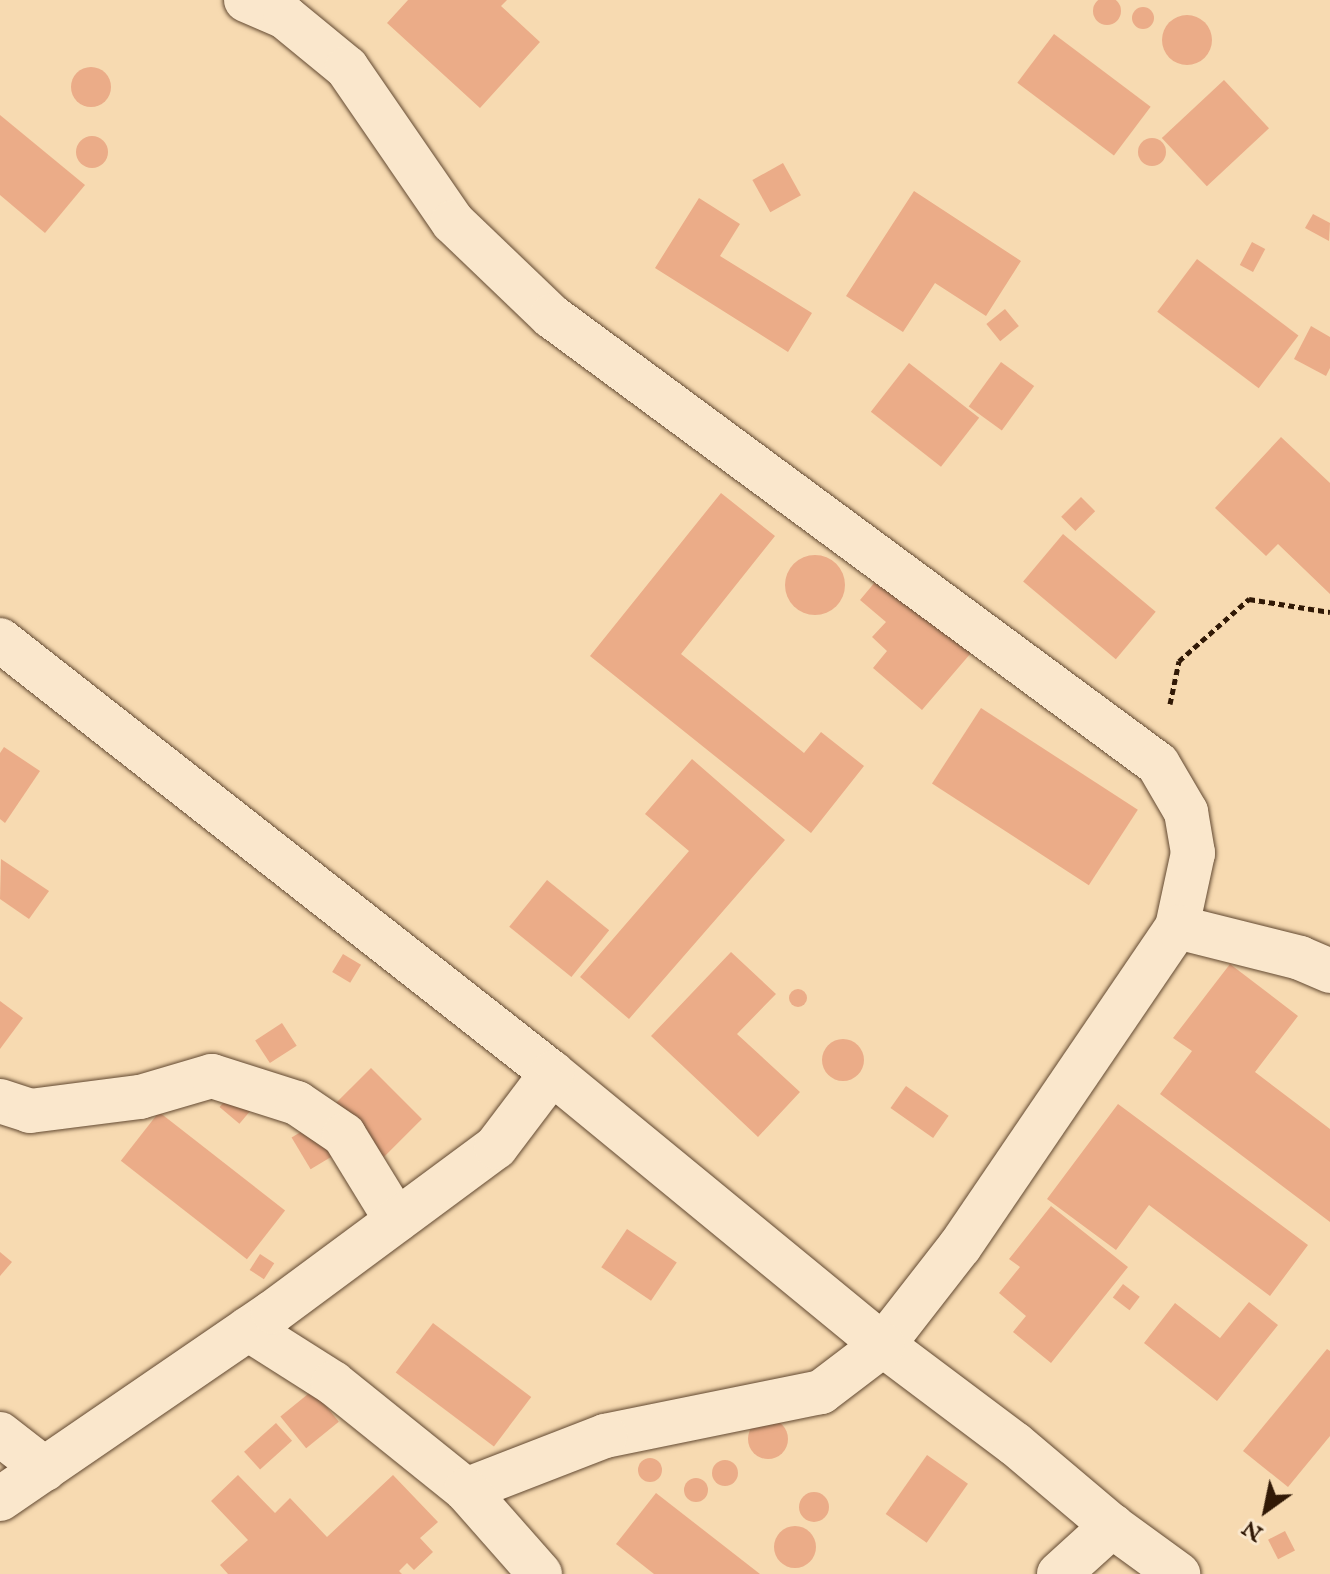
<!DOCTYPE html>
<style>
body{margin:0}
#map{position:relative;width:1330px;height:1574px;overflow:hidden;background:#f7dab1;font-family:"IM FELL English",serif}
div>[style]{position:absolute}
.building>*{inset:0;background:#ebac88;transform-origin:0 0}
.round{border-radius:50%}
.path>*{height:5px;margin-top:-2.5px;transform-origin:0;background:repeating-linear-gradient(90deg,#311906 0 6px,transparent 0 10px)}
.roads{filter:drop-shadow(0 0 2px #624931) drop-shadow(0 0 2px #624931)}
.minor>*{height:44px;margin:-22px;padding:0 22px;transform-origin:22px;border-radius:22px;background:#fae7cc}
span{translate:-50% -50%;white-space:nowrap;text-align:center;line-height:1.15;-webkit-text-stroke:6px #fae7cc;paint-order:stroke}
.north{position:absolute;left:1226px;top:1470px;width:80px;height:80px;-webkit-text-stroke:6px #fae7cc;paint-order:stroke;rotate:213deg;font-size:22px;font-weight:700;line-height:32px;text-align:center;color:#311906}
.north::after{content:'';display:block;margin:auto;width:28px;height:36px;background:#311906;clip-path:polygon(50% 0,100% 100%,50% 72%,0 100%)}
</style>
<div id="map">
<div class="building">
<i class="round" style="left:1093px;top:-3px;width:28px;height:28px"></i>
<i style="clip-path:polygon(408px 0,507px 0,501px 6px,540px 42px,480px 108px,387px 23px)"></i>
<i class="round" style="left:1132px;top:7px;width:22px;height:22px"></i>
<i class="round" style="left:1162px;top:15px;width:50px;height:50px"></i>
<i style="left:1054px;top:34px;width:121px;height:61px;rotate:37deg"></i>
<i class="round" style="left:71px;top:67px;width:40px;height:40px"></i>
<i style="left:1224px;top:80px;width:66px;height:85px;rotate:47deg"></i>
<i style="clip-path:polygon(0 115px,85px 185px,45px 233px,0 195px)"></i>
<i class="round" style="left:76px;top:136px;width:32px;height:32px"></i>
<i class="round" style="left:1138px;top:138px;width:28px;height:28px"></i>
<i style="left:783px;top:163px;width:37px;height:35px;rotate:61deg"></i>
<i style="clip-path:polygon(914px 191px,1021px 261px,986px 316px,935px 283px,903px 332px,846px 296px)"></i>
<i style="clip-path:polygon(699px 198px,740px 224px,720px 256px,812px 313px,788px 352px,655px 268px)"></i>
<i style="clip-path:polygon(1313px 214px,1330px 223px,1329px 241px,1305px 228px)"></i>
<i style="left:1252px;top:242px;width:15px;height:26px;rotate:28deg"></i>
<i style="left:1197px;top:259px;width:127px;height:66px;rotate:37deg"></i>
<i style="left:1005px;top:309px;width:22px;height:24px;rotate:51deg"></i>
<i style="clip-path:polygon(1311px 326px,1330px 337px,1330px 368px,1326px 376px,1294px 359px)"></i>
<i style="left:1001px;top:362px;width:41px;height:55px;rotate:36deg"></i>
<i style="left:909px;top:363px;width:89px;height:62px;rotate:38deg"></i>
<i style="clip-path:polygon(1281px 437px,1330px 483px,1330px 594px,1278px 544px,1266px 556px,1215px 508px)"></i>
<i style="clip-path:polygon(721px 493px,775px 536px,681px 654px,804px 753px,821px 732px,864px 766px,811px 833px,590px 656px)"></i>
<i style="left:1081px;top:497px;width:20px;height:28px;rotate:45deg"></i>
<i style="left:1063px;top:534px;width:121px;height:62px;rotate:40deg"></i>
<i class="round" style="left:785px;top:555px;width:60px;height:60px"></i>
<i style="clip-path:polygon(886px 569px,977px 646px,922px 710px,873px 668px,887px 651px,872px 637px,886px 622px,860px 600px)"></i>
<i style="left:981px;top:708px;width:187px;height:90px;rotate:33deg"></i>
<i style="clip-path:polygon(4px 747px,40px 771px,5px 823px,0 819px,0 753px)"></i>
<i style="clip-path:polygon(692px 759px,785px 840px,629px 1019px,580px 977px,689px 851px,645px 814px)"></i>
<i style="clip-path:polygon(1px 859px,49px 891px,29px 919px,0 899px)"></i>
<i style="left:547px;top:880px;width:80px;height:60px;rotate:39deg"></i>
<i style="clip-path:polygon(731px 952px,776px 994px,737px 1034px,800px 1092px,758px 1137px,651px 1036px)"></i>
<i style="left:343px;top:954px;width:21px;height:21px;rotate:31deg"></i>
<i style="clip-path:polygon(1230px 964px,1298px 1016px,1255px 1072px,1330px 1129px,1330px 1222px,1160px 1094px,1192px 1051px,1173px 1038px)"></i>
<i class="round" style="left:789px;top:989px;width:18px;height:18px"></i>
<i style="clip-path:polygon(0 1001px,23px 1018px,0 1049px)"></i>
<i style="left:282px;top:1023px;width:27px;height:32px;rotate:57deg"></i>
<i class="round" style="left:822px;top:1039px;width:42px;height:42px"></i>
<i style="left:371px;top:1068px;width:72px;height:57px;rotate:45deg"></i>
<i style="left:906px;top:1086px;width:52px;height:27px;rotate:35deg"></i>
<i style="left:233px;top:1091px;width:26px;height:21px;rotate:40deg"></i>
<i style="clip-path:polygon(1118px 1104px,1308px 1245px,1270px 1296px,1149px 1205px,1116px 1250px,1047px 1199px)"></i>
<i style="left:159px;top:1112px;width:160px;height:62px;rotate:38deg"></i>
<i style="left:319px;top:1121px;width:37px;height:32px;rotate:59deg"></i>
<i style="clip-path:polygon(1051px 1206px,1128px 1267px,1051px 1363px,1013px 1332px,1026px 1316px,999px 1293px,1020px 1267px,1009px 1259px)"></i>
<i style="left:627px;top:1229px;width:60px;height:46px;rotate:34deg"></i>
<i style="clip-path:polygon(0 1252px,12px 1262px,0 1276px)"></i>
<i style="left:260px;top:1254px;width:17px;height:19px;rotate:33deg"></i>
<i style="left:1123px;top:1284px;width:21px;height:17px;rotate:37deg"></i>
<i style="clip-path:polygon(1249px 1302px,1278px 1325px,1217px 1401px,1144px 1343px,1175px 1303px,1220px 1338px)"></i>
<i style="left:433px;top:1323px;width:123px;height:62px;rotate:37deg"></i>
<i style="clip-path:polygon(1327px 1349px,1330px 1351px,1330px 1436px,1288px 1487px,1243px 1451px)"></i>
<i style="left:313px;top:1390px;width:41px;height:42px;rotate:51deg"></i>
<i class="round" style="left:748px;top:1419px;width:40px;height:40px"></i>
<i style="left:276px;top:1423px;width:24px;height:43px;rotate:48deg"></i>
<i style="left:927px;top:1455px;width:50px;height:72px;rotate:35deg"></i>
<i class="round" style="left:638px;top:1458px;width:24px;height:24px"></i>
<i class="round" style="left:712px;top:1460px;width:26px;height:26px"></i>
<i style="clip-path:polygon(238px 1475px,275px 1513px,290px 1498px,327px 1537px,393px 1475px,438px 1522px,420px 1538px,433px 1552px,414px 1570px,407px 1563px,399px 1571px,402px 1574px,228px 1574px,220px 1565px,248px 1540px,211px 1501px)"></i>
<i class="round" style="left:684px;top:1478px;width:24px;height:24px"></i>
<i class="round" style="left:799px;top:1492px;width:30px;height:30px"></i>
<i style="clip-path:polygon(656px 1493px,760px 1574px,654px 1574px,616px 1544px)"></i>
<i class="round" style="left:774px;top:1526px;width:42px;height:42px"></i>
<i style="left:1285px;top:1531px;width:22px;height:19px;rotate:63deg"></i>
</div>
<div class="path">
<i style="left:1170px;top:704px;width:44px;rotate:-78.2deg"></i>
<i style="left:1179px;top:661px;width:94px;rotate:-41.5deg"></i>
<i style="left:1249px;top:599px;width:82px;rotate:9.1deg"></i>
</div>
<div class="roads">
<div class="minor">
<i style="left:246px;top:0;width:43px;rotate:23.6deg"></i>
<i style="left:285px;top:17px;width:80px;rotate:39.4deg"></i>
<i style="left:347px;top:68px;width:187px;rotate:55.5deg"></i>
<i style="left:453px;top:222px;width:136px;rotate:43.8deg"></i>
<i style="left:551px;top:316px;width:754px;rotate:36.43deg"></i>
<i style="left:1158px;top:764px;width:56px;rotate:59.7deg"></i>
<i style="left:1186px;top:812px;width:42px;rotate:80.3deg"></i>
<i style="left:1193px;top:853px;width:76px;rotate:102.2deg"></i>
<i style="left:1177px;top:927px;width:386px;rotate:124.2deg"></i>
<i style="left:960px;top:1246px;width:125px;rotate:127.9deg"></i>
<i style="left:883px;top:1345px;width:165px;rotate:36.9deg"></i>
<i style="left:1015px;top:1444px;width:127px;rotate:40.2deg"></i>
<i style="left:1112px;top:1526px;width:82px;rotate:36deg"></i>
<i style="left:0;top:640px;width:702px;rotate:38.11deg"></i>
<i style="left:552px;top:1073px;width:428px;rotate:39.4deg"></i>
<i style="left:883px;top:1345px;width:78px;rotate:142.8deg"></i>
<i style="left:821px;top:1392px;width:220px;rotate:168.5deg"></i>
<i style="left:605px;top:1436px;width:149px;rotate:158.8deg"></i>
<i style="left:1177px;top:927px;width:127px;rotate:14.1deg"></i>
<i style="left:1300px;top:958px;width:33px;rotate:23deg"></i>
<i style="left:0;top:1101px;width:32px;rotate:18deg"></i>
<i style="left:30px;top:1111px;width:111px;rotate:-7.3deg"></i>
<i style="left:140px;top:1097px;width:75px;rotate:-16.3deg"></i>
<i style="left:212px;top:1076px;width:89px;rotate:17.6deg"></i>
<i style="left:297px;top:1103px;width:57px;rotate:34.2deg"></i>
<i style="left:344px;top:1135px;width:100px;rotate:58.5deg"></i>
<i style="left:248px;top:1329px;width:101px;rotate:32.4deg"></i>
<i style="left:333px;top:1383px;width:171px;rotate:38.8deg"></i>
<i style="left:466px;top:1490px;width:112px;rotate:48.6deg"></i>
<i style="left:0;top:1434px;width:57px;rotate:37.9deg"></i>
<i style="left:0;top:1499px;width:331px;rotate:-34.4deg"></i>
<i style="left:273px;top:1312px;width:277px;rotate:-36.5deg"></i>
<i style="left:496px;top:1147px;width:93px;rotate:-52.9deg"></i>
<i style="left:1059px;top:1574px;width:72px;rotate:-42.2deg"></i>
</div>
</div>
<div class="north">N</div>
</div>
